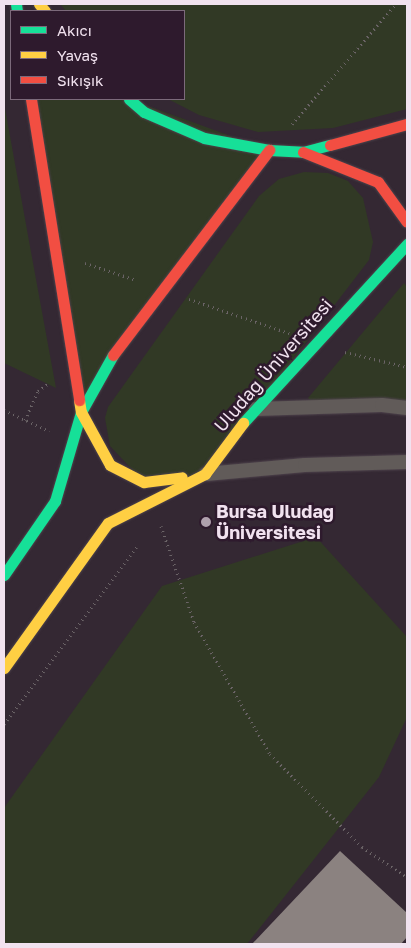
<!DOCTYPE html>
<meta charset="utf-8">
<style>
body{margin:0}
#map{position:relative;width:411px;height:948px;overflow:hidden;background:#342833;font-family:"Golos Text",sans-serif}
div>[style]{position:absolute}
.green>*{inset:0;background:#313925}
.building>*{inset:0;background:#8b8280}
.path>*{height:3px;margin-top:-1.5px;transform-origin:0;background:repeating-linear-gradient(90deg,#6b6467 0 1px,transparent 0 5px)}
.roads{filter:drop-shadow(0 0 1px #4e434c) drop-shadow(0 0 1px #4e434c)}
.lane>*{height:14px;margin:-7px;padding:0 7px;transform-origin:7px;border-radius:7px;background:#615b59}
.fast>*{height:11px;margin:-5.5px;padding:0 5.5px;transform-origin:5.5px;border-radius:5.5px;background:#16e098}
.slow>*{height:11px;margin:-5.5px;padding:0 5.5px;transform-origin:5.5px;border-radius:5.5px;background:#ffcf43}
.jam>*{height:11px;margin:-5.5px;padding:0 5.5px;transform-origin:5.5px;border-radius:5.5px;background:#f24e42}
.dots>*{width:14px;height:14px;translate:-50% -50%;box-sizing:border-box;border:2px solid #2e1a2d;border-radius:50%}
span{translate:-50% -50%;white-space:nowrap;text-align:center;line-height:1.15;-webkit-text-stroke:5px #2e1a2d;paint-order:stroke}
.street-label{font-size:18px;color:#f1e2ef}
.poi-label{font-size:18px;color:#f1e2ef;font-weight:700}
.left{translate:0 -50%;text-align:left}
.frame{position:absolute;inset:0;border:5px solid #f1e2ef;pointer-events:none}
.legend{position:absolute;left:10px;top:10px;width:175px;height:90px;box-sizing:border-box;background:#2e1a2d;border:1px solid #7c6a7b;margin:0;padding:6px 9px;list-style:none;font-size:15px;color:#f1e2ef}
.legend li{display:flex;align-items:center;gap:10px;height:25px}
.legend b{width:25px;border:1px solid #7c6a7b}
</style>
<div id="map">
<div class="green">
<i style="clip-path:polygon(60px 4px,407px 4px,407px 109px,333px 128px,258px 132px,199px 115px,168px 99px,184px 99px,184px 11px,66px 11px)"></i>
<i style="clip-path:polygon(31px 99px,129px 99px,269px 150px,81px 412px)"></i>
<i style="clip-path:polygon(4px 103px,31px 252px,56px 388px,4px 363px)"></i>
<i style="clip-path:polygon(304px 172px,328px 173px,348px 181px,363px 198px,373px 242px,369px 260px,205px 474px,144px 482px,110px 446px,105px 418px,108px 407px,259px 196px,279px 179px)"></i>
<i style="clip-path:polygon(404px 283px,407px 287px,407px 403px,311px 401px,308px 398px)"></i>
<i style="clip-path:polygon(316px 537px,407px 637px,407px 717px,379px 777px,247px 944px,4px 944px,4px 808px,162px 586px)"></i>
</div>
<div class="building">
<i style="clip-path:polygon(340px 851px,407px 913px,407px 937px,401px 944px,252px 944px)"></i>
</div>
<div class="path">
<i style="left:292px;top:124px;width:159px;rotate:-49.1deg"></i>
<i style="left:85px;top:263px;width:54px;rotate:18.4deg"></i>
<i style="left:189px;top:299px;width:106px;rotate:18.8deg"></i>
<i style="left:345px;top:352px;width:64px;rotate:13.6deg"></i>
<i style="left:4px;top:410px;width:50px;rotate:25deg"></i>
<i style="left:25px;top:420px;width:32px;rotate:-66deg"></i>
<i style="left:38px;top:391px;width:14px;rotate:-36deg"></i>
<i style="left:161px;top:526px;width:102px;rotate:71deg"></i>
<i style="left:194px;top:622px;width:152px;rotate:60.1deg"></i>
<i style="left:270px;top:754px;width:131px;rotate:45.3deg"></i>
<i style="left:362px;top:847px;width:54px;rotate:33.7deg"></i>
<i style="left:4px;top:724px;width:224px;rotate:-53.2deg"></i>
</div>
<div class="roads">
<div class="lane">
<i style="left:256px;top:409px;width:126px;rotate:-1.8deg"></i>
<i style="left:382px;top:405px;width:25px;rotate:7deg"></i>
<i style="left:206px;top:474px;width:99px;rotate:-5.2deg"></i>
<i style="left:305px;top:465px;width:102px;rotate:-1.7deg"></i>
</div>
<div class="fast">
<i style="left:16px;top:4px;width:7px;rotate:82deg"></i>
<i style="left:129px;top:99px;width:20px;rotate:41deg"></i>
<i style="left:144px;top:112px;width:65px;rotate:23.4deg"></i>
<i style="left:204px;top:138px;width:66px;rotate:10.5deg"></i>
<i style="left:269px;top:150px;width:34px;rotate:3deg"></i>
<i style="left:303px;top:152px;width:28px;rotate:-15deg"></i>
<i style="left:243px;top:423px;width:243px;rotate:-47.5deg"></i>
<i style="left:4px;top:575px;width:90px;rotate:-55.4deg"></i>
<i style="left:55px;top:501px;width:93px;rotate:-73.7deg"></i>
<i style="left:81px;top:412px;width:65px;rotate:-60.7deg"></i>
</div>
<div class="slow">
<i style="left:39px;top:4px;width:9px;rotate:49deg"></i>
<i style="left:79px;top:400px;width:12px;rotate:81deg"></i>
<i style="left:81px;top:412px;width:60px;rotate:61.3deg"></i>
<i style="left:110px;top:465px;width:38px;rotate:27deg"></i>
<i style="left:144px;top:482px;width:38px;rotate:-7deg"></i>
<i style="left:4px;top:668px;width:178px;rotate:-54.4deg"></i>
<i style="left:108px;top:523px;width:109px;rotate:-26.8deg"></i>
<i style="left:205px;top:474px;width:64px;rotate:-53.3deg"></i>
</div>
<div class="jam">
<i style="left:31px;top:99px;width:305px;rotate:80.9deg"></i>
<i style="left:330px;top:145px;width:80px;rotate:-15.3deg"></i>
<i style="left:303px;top:152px;width:81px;rotate:21.8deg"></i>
<i style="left:378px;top:182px;width:49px;rotate:54.1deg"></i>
<i style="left:113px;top:355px;width:258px;rotate:-52.7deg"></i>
</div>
</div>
<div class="dots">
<i style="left:206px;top:522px;background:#afa1ad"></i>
</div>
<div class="street-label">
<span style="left:273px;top:365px;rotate:-49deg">Uludağ Üniversitesi</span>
</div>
<div class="poi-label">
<span class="left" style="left:216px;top:522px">Bursa Uludağ<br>Üniversitesi</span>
</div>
<div class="frame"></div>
<ul class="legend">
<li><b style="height:6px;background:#16e098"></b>Akıcı</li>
<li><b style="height:6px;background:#ffcf43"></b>Yavaş</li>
<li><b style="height:6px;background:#f24e42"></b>Sıkışık</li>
</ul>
</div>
